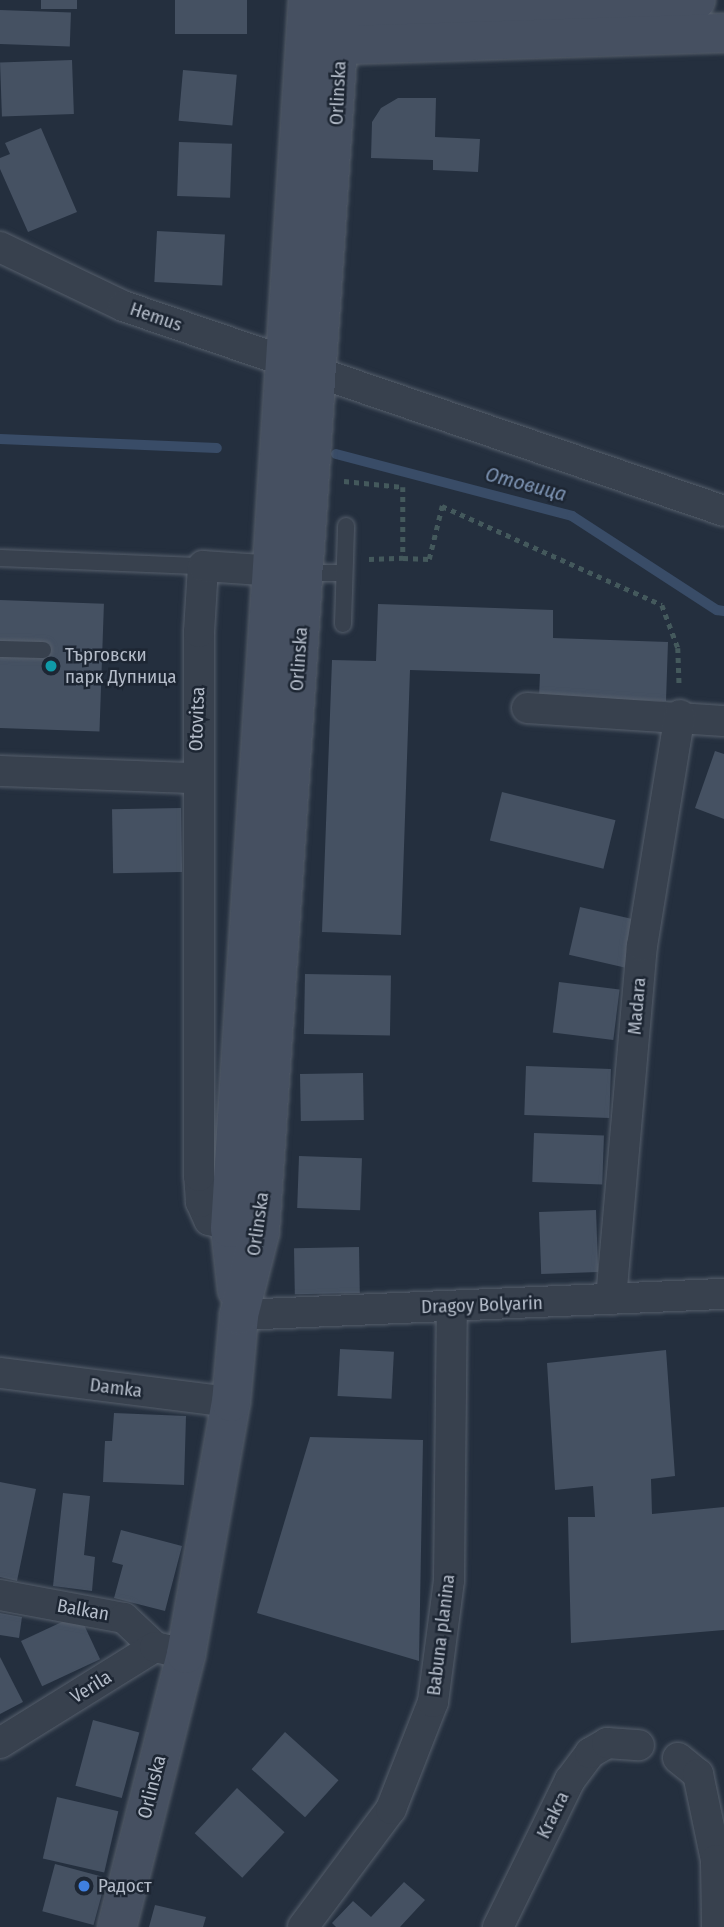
<!DOCTYPE html>
<meta charset="utf-8">
<style>
body{margin:0}
#map{position:relative;width:724px;height:1927px;overflow:hidden;background:#242f3e;font-family:"Fira Sans Condensed",sans-serif}
div>[style]{position:absolute}
.stream>*{height:10px;margin:-5px;padding:0 5px;transform-origin:5px;border-radius:5px;background:#394c67}
.building>*{inset:0;background:#455162;transform-origin:0 0}
.path>*{height:4.5px;margin-top:-2.25px;transform-origin:0;background:repeating-linear-gradient(90deg,#44595c 0 5px,transparent 0 10px)}
.roads{filter:drop-shadow(0 0 2px #565f6c) drop-shadow(0 0 2px #565f6c)}
.lane>*{height:16px;margin:-8px;padding:0 8px;transform-origin:8px;border-radius:8px;background:#38414e}
.street>*{height:30px;margin:-15px;padding:0 15px;transform-origin:15px;border-radius:15px;background:#38414e}
.secondary>*{height:38px;margin:-19px;padding:0 19px;transform-origin:19px;border-radius:19px;background:#465061}
.dots>*{width:19px;height:19px;translate:-50% -50%;box-sizing:border-box;border:4px solid #1d2633;border-radius:50%}
span{translate:-50% -50%;white-space:nowrap;text-align:center;line-height:1.15;-webkit-text-stroke:5px #1d2633;paint-order:stroke}
.street-label{font-size:19px;color:#b4bcc9}
.poi-label{font-size:19px;color:#b4bcc9}
.left{translate:0 -50%;text-align:left}
.water-label{font-size:21px;color:#7c92b1;font-style:italic}
</style>
<div id="map">
<div class="stream">
<i style="left:0;top:439px;width:217px;rotate:2.4deg"></i>
<i style="left:336px;top:454px;width:244px;rotate:14.7deg"></i>
<i style="left:572px;top:516px;width:173px;rotate:33deg"></i>
<i style="left:717px;top:610px;width:7px;rotate:8deg"></i>
</div>
<div class="building">
<i style="left:41px;top:0;width:36px;height:9px"></i>
<i style="left:175px;top:0;width:72px;height:34px"></i>
<i style="left:0;top:10px;width:71px;height:34px;rotate:2deg"></i>
<i style="left:72px;top:60px;width:54px;height:72px;rotate:88deg"></i>
<i style="left:183px;top:70px;width:54px;height:51px;rotate:5deg"></i>
<i style="clip-path:polygon(398px 98px,436px 98px,435px 137px,480px 139px,478px 172px,433px 170px,433px 160px,371px 158px,372px 122px,381px 108px)"></i>
<i style="clip-path:polygon(41px 128px,77px 212px,28px 232px,0 169px,0 158px,10px 154px,5px 143px)"></i>
<i style="left:179px;top:142px;width:53px;height:54px;rotate:2deg"></i>
<i style="left:157px;top:231px;width:68px;height:51px;rotate:3deg"></i>
<i style="left:0;top:600px;width:104px;height:128px;rotate:2deg"></i>
<i style="clip-path:polygon(378px 604px,553px 610px,553px 638px,668px 642px,666px 701px,539px 697px,540px 674px,410px 670px,401px 935px,322px 932px,332px 660px,376px 661px)"></i>
<i style="clip-path:polygon(715px 751px,724px 754px,724px 819px,695px 808px)"></i>
<i style="left:502px;top:792px;width:117px;height:50px;rotate:14deg"></i>
<i style="left:181px;top:808px;width:64px;height:69px;rotate:89deg"></i>
<i style="left:580px;top:907px;width:57px;height:49px;rotate:13deg"></i>
<i style="left:305px;top:974px;width:86px;height:60px;rotate:1deg"></i>
<i style="left:559px;top:982px;width:61px;height:51px;rotate:7deg"></i>
<i style="left:526px;top:1066px;width:85px;height:49px;rotate:2deg"></i>
<i style="left:363px;top:1073px;width:47px;height:63px;rotate:89deg"></i>
<i style="left:534px;top:1133px;width:70px;height:49px;rotate:2deg"></i>
<i style="left:299px;top:1156px;width:63px;height:52px;rotate:2deg"></i>
<i style="left:596px;top:1210px;width:62px;height:57px;rotate:88deg"></i>
<i style="left:359px;top:1247px;width:46px;height:65px;rotate:89deg"></i>
<i style="left:340px;top:1349px;width:54px;height:47px;rotate:3deg"></i>
<i style="clip-path:polygon(666px 1350px,675px 1476px,651px 1479px,652px 1514px,724px 1507px,724px 1630px,571px 1643px,568px 1517px,595px 1517px,593px 1486px,555px 1490px,547px 1363px)"></i>
<i style="clip-path:polygon(114px 1413px,186px 1416px,184px 1485px,103px 1482px,105px 1441px,112px 1441px)"></i>
<i style="clip-path:polygon(310px 1437px,423px 1440px,419px 1661px,257px 1613px)"></i>
<i style="clip-path:polygon(0 1482px,36px 1489px,17px 1581px,0 1577px)"></i>
<i style="clip-path:polygon(63px 1493px,90px 1496px,84px 1555px,95px 1557px,92px 1591px,53px 1586px)"></i>
<i style="clip-path:polygon(121px 1530px,182px 1546px,165px 1611px,114px 1598px,123px 1565px,112px 1562px)"></i>
<i style="clip-path:polygon(0 1613px,22px 1617px,19px 1638px,0 1635px)"></i>
<i style="left:79px;top:1614px;width:50px;height:64px;rotate:65deg"></i>
<i style="clip-path:polygon(0 1657px,23px 1702px,0 1714px)"></i>
<i style="left:93px;top:1720px;width:48px;height:68px;rotate:15deg"></i>
<i style="left:285px;top:1732px;width:72px;height:50px;rotate:42deg"></i>
<i style="left:237px;top:1788px;width:65px;height:62px;rotate:43deg"></i>
<i style="left:57px;top:1797px;width:63px;height:63px;rotate:13deg"></i>
<i style="left:55px;top:1864px;width:53px;height:49px;rotate:15deg"></i>
<i style="clip-path:polygon(404px 1882px,425px 1900px,400px 1927px,336px 1927px,332px 1923px,353px 1901px,371px 1917px)"></i>
<i style="clip-path:polygon(155px 1905px,206px 1917px,203px 1927px,149px 1927px)"></i>
</div>
<div class="path">
<i style="left:344px;top:481px;width:59px;rotate:5.8deg"></i>
<i style="left:403px;top:487px;width:71px;rotate:90deg"></i>
<i style="left:403px;top:558px;width:26px;rotate:2deg"></i>
<i style="left:429px;top:559px;width:55px;rotate:-76.2deg"></i>
<i style="left:442px;top:506px;width:241px;rotate:24.2deg"></i>
<i style="left:662px;top:605px;width:46px;rotate:69.6deg"></i>
<i style="left:678px;top:648px;width:35px;rotate:88deg"></i>
<i style="left:369px;top:559px;width:34px;rotate:-2deg"></i>
</div>
<div class="roads">
<div class="lane">
<i style="left:0;top:558px;width:203px;rotate:2.3deg"></i>
<i style="left:305px;top:573px;width:39px"></i>
<i style="left:343px;top:624px;width:98px;rotate:-88.2deg"></i>
<i style="left:0;top:649px;width:43px;rotate:1.3deg"></i>
</div>
<div class="street">
<i style="left:0;top:247px;width:136px;rotate:25.6deg"></i>
<i style="left:123px;top:306px;width:635px;rotate:18.83deg"></i>
<i style="left:527px;top:708px;width:197px;rotate:3.8deg"></i>
<i style="left:0;top:771px;width:195px;rotate:2.1deg"></i>
<i style="left:251px;top:1231px;width:43px;rotate:-165.3deg"></i>
<i style="left:209px;top:1220px;width:20px;rotate:-114deg"></i>
<i style="left:201px;top:1202px;width:26px;rotate:-94deg"></i>
<i style="left:199px;top:1176px;width:544px;rotate:-90deg"></i>
<i style="left:199px;top:632px;width:66px;rotate:-86.5deg"></i>
<i style="left:203px;top:566px;width:88px;rotate:3.9deg"></i>
<i style="left:611px;top:1299px;width:354px;rotate:-85deg"></i>
<i style="left:642px;top:946px;width:234px;rotate:-80.7deg"></i>
<i style="left:239px;top:1315px;width:485px;rotate:-2.5deg"></i>
<i style="left:0;top:1373px;width:233px;rotate:7.2deg"></i>
<i style="left:0;top:1595px;width:126px;rotate:10.5deg"></i>
<i style="left:124px;top:1618px;width:42px;rotate:43.1deg"></i>
<i style="left:0;top:1743px;width:182px;rotate:-31.8deg"></i>
<i style="left:155px;top:1647px;width:32px;rotate:13deg"></i>
<i style="left:678px;top:1758px;width:26px;rotate:39deg"></i>
<i style="left:698px;top:1774px;width:88px;rotate:78.2deg"></i>
<i style="left:716px;top:1860px;width:67px;rotate:89.1deg"></i>
<i style="left:303px;top:1927px;width:147px;rotate:-53.3deg"></i>
<i style="left:391px;top:1809px;width:115px;rotate:-68.6deg"></i>
<i style="left:433px;top:1702px;width:122px;rotate:-82.5deg"></i>
<i style="left:449px;top:1581px;width:275px;rotate:-89.4deg"></i>
<i style="left:498px;top:1927px;width:164px;rotate:-63.9deg"></i>
<i style="left:570px;top:1780px;width:34px;rotate:-53deg"></i>
<i style="left:590px;top:1753px;width:20px;rotate:-30deg"></i>
<i style="left:607px;top:1743px;width:32px;rotate:4deg"></i>
</div>
<div class="secondary">
<i style="left:317px;top:12px;width:379px;rotate:-1.8deg"></i>
<i style="left:313px;top:46px;width:411px;rotate:-1.8deg"></i>
<i style="left:237px;top:1290px;width:62px;rotate:-96.4deg"></i>
<i style="left:230px;top:1228px;width:1230px;rotate:-86.37deg"></i>
<i style="left:117px;top:1927px;width:282px;rotate:-75.8deg"></i>
<i style="left:186px;top:1654px;width:256px;rotate:-79.9deg"></i>
<i style="left:231px;top:1402px;width:87px;rotate:-84.7deg"></i>
<i style="left:239px;top:1315px;width:86px;rotate:-75.8deg"></i>
<i style="left:260px;top:1232px;width:1235px;rotate:-86.24deg"></i>
</div>
</div>
<div class="dots">
<i style="left:51px;top:666px;background:#0f9aa8"></i>
<i style="left:84px;top:1886px;background:#3f7fe0"></i>
</div>
<div class="street-label">
<span style="left:338px;top:93px;rotate:-87deg">Orlinska</span>
<span style="left:156px;top:317px;rotate:19deg">Hemus</span>
<span style="left:299px;top:659px;rotate:-86deg">Orlinska</span>
<span style="left:197px;top:719px;rotate:-88deg">Otovitsa</span>
<span style="left:637px;top:1006px;rotate:-85deg">Madara</span>
<span style="left:258px;top:1224px;rotate:-82deg">Orlinska</span>
<span style="left:482px;top:1305px;rotate:-2deg">Dragoy Bolyarin</span>
<span style="left:116px;top:1388px;rotate:7deg">Damka</span>
<span style="left:83px;top:1610px;rotate:10deg">Balkan</span>
<span style="left:441px;top:1635px;rotate:-83deg">Babuna planina</span>
<span style="left:91px;top:1687px;rotate:-32deg">Verila</span>
<span style="left:152px;top:1787px;rotate:-76deg">Orlinska</span>
<span style="left:553px;top:1815px;rotate:-64deg">Krakra</span>
</div>
<div class="poi-label">
<span class="left" style="left:65px;top:666px">Търговски<br>парк Дупница</span>
<span class="left" style="left:98px;top:1886px">Радост</span>
</div>
<div class="water-label">
<span style="left:526px;top:484px;rotate:15deg">Отовица</span>
</div>
</div>
